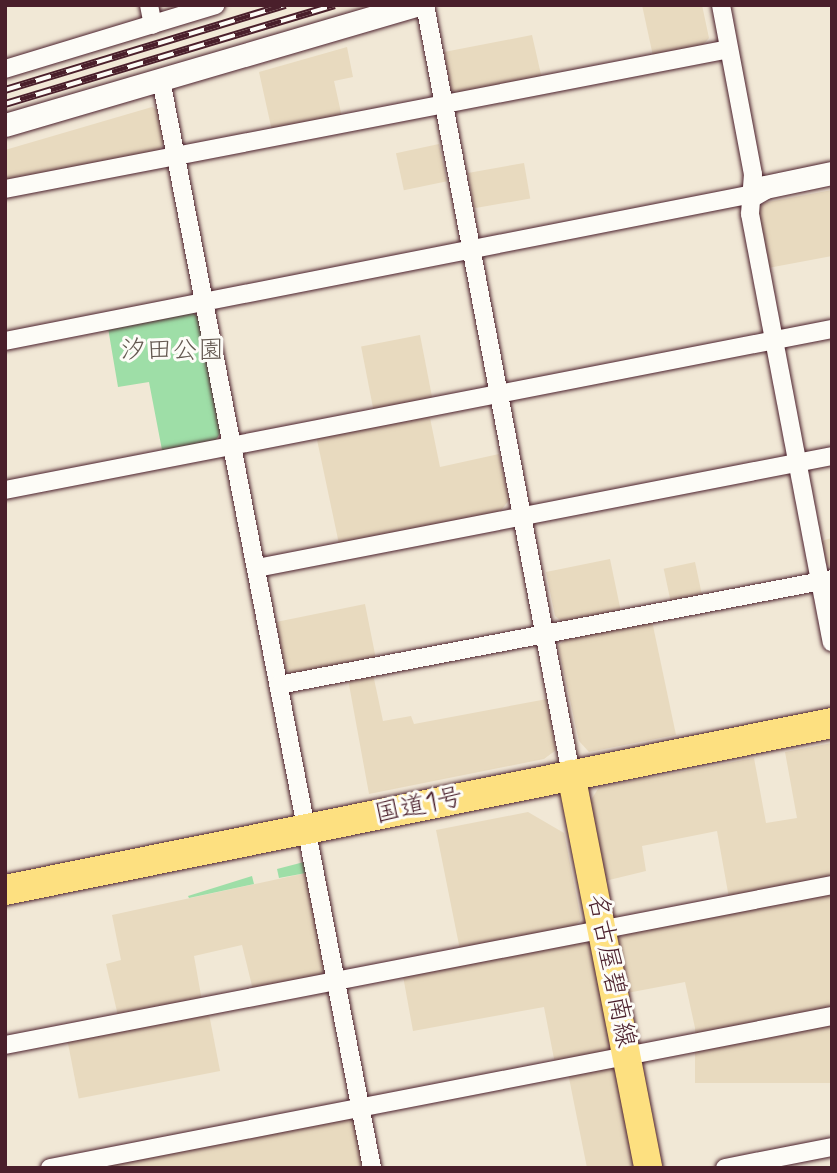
<!DOCTYPE html>
<meta charset="utf-8">
<style>
body{margin:0}
#map{position:relative;width:837px;height:1173px;overflow:hidden;background:#f1e8d6;font-family:Mynerve,"Klee One",sans-serif}
div>[style]{position:absolute}
.built>*{inset:0;background:#e8dabf;transform-origin:0 0}
.green>*{inset:0;background:#9edea7}
.roads{filter:drop-shadow(0 0 2px #4a1f2b) drop-shadow(0 0 2px #4a1f2b)}
.minor>*{height:18px;margin:-9px;padding:0 9px;transform-origin:9px;border-radius:9px;background:#fdfcf7}
.tertiary>*{height:23px;margin:-11.5px;padding:0 11.5px;transform-origin:11.5px;border-radius:11.5px;background:#fdfcf7}
.primary>*{height:28px;margin:-14px;padding:0 14px;transform-origin:14px;border-radius:14px;background:#fde080}
.trunk>*{height:30px;margin:-15px;padding:0 15px;transform-origin:15px;border-radius:15px;background:#fde080}
.rail>*{height:8px;margin-top:-4px;transform-origin:0;background:repeating-linear-gradient(90deg,#fdfcf7 0 16px,#4a1f2b 0 32px);box-sizing:border-box;border-block:2px solid #4a1f2b}
span{translate:-50% -50%;white-space:nowrap;text-align:center;line-height:1.15;-webkit-text-stroke:6px #fdfcf7;paint-order:stroke}
.park-label{font-size:26px;color:#635850}
.street-label{font-size:26px;color:#4a1f2b}
.frame{position:absolute;inset:0;border:7px solid #4a1f2b;pointer-events:none}
</style>
<div id="map">
<div class="built">
<i style="clip-path:polygon(642px 5px,702px 5px,709px 38px,702px 46px,653px 56px)"></i>
<i style="clip-path:polygon(532px 35px,542px 79px,459px 96px,451px 89px,444px 52px)"></i>
<i style="clip-path:polygon(347px 47px,353px 77px,334px 81px,342px 117px,272px 131px,259px 72px)"></i>
<i style="clip-path:polygon(152px 107px,158px 110px,164px 142px,158px 151px,5px 181px,5px 150px)"></i>
<i style="left:439px;top:144px;width:38px;height:44px;rotate:78deg"></i>
<i style="left:524px;top:163px;width:36px;height:57px;rotate:80deg"></i>
<i style="clip-path:polygon(832px 190px,832px 256px,768px 268px,757px 213px,763px 203px)"></i>
<i style="left:420px;top:335px;width:65px;height:60px;rotate:79deg"></i>
<i style="clip-path:polygon(429px 413px,440px 467px,499px 454px,509px 500px,499px 513px,339px 544px,316px 435px)"></i>
<i style="clip-path:polygon(832px 538px,832px 569px,826px 564px,821px 541px)"></i>
<i style="clip-path:polygon(610px 559px,621px 612px,564px 623px,555px 616px,546px 572px)"></i>
<i style="left:695px;top:562px;width:35px;height:32px;rotate:78deg"></i>
<i style="clip-path:polygon(365px 604px,376px 659px,295px 675px,285px 669px,276px 622px)"></i>
<i style="clip-path:polygon(652px 621px,676px 735px,589px 752px,579px 741px,558px 646px,568px 637px)"></i>
<i style="clip-path:polygon(373px 674px,383px 721px,411px 716px,414px 724px,547px 699px,556px 750px,544px 759px,369px 794px,348px 679px)"></i>
<i style="clip-path:polygon(832px 743px,832px 879px,729px 898px,717px 831px,642px 846px,646px 871px,605px 881px,590px 802px,599px 787px,754px 758px,766px 823px,797px 818px,785px 752px)"></i>
<i style="clip-path:polygon(528px 812px,564px 833px,581px 919px,573px 928px,460px 950px,436px 830px)"></i>
<i style="clip-path:polygon(306px 873px,325px 968px,320px 978px,253px 990px,242px 945px,194px 956px,202px 1001px,118px 1016px,106px 964px,121px 960px,112px 915px)"></i>
<i style="clip-path:polygon(832px 893px,832px 1011px,697px 1037px,685px 982px,627px 993px,617px 943px,624px 934px)"></i>
<i style="clip-path:polygon(584px 941px,594px 948px,613px 1047px,607px 1054px,555px 1064px,544px 1007px,413px 1031px,403px 976px)"></i>
<i style="left:209px;top:1014px;width:58px;height:144px;rotate:79deg"></i>
<i style="left:832px;top:1022px;width:61px;height:137px;rotate:90deg"></i>
<i style="clip-path:polygon(609px 1065px,620px 1072px,638px 1168px,587px 1168px,568px 1073px)"></i>
<i style="clip-path:polygon(348px 1117px,356px 1123px,364px 1168px,85px 1168px)"></i>
</div>
<div class="green">
<i style="clip-path:polygon(191px 311px,202px 320px,222px 430px,216px 440px,162px 450px,149px 382px,118px 387px,108px 328px)"></i>
<i style="clip-path:polygon(304px 862px,306px 873px,279px 878px,277px 869px)"></i>
<i style="clip-path:polygon(252px 876px,254px 884px,189px 898px,188px 896px)"></i>
</div>
<div class="roads">
<div class="minor">
<i style="left:149px;top:5px;width:20px;rotate:79deg"></i>
<i style="left:425px;top:5px;width:783px;rotate:79.25deg"></i>
<i style="left:721px;top:5px;width:172px;rotate:79.3deg"></i>
<i style="left:753px;top:174px;width:40px;rotate:94.3deg"></i>
<i style="left:750px;top:214px;width:436px;rotate:79.2deg"></i>
<i style="left:5px;top:69px;width:220px;rotate:-16.9deg"></i>
<i style="left:161px;top:80px;width:1108px;rotate:79.02deg"></i>
<i style="left:5px;top:189px;width:737px;rotate:-10.94deg"></i>
<i style="left:5px;top:341px;width:762px;rotate:-11.12deg"></i>
<i style="left:5px;top:490px;width:843px;rotate:-11.02deg"></i>
<i style="left:257px;top:568px;width:586px;rotate:-11.02deg"></i>
<i style="left:279px;top:685px;width:563px;rotate:-10.85deg"></i>
<i style="left:5px;top:1045px;width:842px;rotate:-10.95deg"></i>
<i style="left:50px;top:1168px;width:797px;rotate:-11deg"></i>
<i style="left:725px;top:1168px;width:109px;rotate:-11.1deg"></i>
</div>
<div class="tertiary">
<i style="left:5px;top:125px;width:427px;rotate:-16.3deg"></i>
<i style="left:753px;top:194px;width:14px;rotate:-30deg"></i>
<i style="left:765px;top:187px;width:68px;rotate:-11.8deg"></i>
</div>
<div class="primary">
<i style="left:571px;top:774px;width:401px;rotate:78.9deg"></i>
</div>
<div class="trunk">
<i style="left:5px;top:890px;width:844px;rotate:-11.42deg"></i>
</div>
</div>
<div class="rail">
<i style="left:5px;top:90px;width:293px;rotate:-16.9deg"></i>
<i style="left:5px;top:104px;width:344px;rotate:-16.7deg"></i>
</div>
<div class="park-label">
<span style="left:172px;top:352px">汐田公園</span>
</div>
<div class="street-label">
<span style="left:419px;top:807px;rotate:-12deg">国道1号</span>
<span style="left:610px;top:971px;rotate:79deg">名古屋碧南線</span>
</div>
<div class="frame"></div>
</div>
